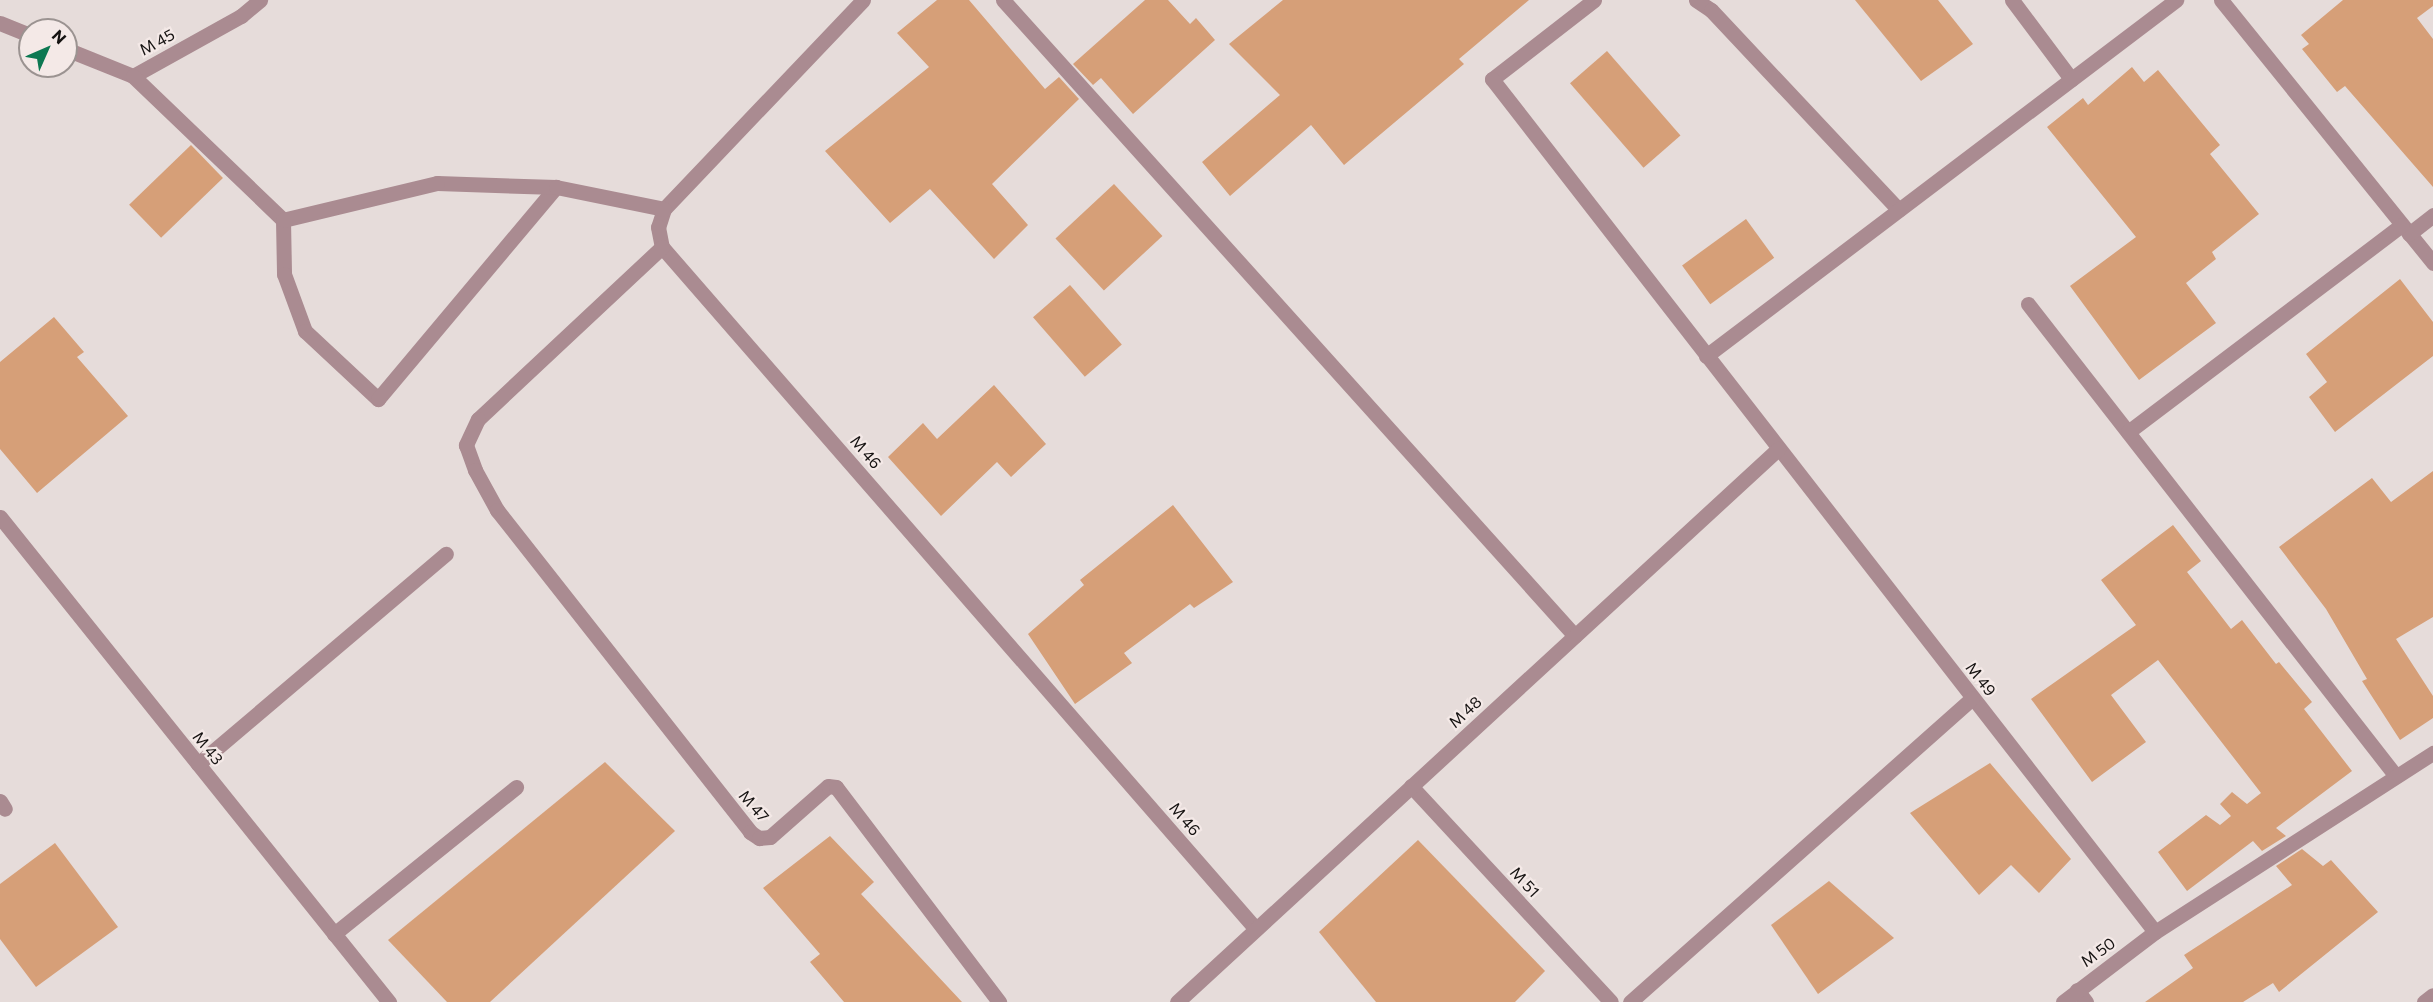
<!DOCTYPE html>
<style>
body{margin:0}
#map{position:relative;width:2433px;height:1002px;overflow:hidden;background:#e6dcda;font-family:Commissioner,sans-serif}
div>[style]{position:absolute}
.building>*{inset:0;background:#d69f78;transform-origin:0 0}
.street>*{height:15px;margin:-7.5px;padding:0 7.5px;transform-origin:7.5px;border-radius:7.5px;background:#aa8b91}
span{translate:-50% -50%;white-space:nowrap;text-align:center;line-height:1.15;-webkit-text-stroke:4.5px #f4e9e7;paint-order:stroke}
.street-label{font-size:16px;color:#151211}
.north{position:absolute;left:18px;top:18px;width:60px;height:60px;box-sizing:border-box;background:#f4e9e7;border:2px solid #9b9391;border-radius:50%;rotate:45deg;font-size:16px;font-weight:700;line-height:24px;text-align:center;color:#151211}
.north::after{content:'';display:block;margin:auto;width:21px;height:27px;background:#0c7852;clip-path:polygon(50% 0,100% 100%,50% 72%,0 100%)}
</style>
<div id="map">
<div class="building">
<i style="clip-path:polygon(937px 0,969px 0,1045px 89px,1059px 77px,1079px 99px,992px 184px,1028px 225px,994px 259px,930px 189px,890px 223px,825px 151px,929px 67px,897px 33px)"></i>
<i style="clip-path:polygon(1145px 0,1168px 0,1190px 24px,1196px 18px,1215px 40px,1133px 114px,1101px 78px,1093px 85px,1073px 64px)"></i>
<i style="clip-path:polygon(1283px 0,1529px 0,1459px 59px,1464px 64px,1344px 165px,1311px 125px,1230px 196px,1202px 162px,1280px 95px,1229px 44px)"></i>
<i style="clip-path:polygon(1855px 0,1938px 0,1973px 44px,1921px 81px)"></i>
<i style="clip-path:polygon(2343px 0,2433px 0,2433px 6px,2417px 18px,2433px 39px,2433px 187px,2345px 86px,2337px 92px,2302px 49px,2309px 44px,2301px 35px)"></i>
<i style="left:1607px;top:51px;width:112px;height:49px;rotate:49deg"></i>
<i style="clip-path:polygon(2132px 67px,2144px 82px,2158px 70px,2220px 145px,2210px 154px,2259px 214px,2212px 252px,2216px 259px,2186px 283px,2216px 323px,2139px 380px,2070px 286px,2136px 237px,2047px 127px,2083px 98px,2088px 105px)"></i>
<i style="left:191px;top:145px;width:46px;height:86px;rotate:46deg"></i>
<i style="left:1114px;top:184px;width:71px;height:80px;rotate:47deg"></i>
<i style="left:1746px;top:219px;width:48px;height:79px;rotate:54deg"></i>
<i style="clip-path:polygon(2400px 279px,2433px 322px,2433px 356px,2335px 432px,2309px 397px,2327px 382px,2306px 354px)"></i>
<i style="left:1070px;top:285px;width:79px;height:49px;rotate:49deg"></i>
<i style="clip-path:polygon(54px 317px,84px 352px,77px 357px,128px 416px,37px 493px,0 449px,0 362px)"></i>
<i style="clip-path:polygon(994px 385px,1046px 444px,1011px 477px,997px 462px,941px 516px,888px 457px,923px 423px,937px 439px)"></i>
<i style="clip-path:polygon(2433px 471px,2433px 617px,2396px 639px,2433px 696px,2433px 718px,2400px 740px,2362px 681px,2367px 679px,2326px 609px,2279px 547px,2372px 478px,2391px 502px)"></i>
<i style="clip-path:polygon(1173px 505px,1233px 582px,1194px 608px,1190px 604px,1124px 653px,1132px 663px,1075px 704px,1028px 634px,1084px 585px,1080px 580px)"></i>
<i style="clip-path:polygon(2173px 525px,2201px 561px,2187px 572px,2231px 629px,2242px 620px,2276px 664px,2279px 662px,2312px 702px,2304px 709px,2352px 771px,2276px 828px,2286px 836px,2262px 851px,2253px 841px,2187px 891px,2158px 852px,2206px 815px,2220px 825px,2231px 816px,2220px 804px,2232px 792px,2247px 804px,2261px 793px,2158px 660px,2111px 695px,2146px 742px,2092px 782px,2031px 699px,2136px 625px,2101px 580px)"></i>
<i style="clip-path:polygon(605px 762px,675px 831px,490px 1002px,447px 1002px,388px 940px)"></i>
<i style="clip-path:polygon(1990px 763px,2071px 859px,2039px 893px,2011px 865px,1979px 895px,1910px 813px)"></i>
<i style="clip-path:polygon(830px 836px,874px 882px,861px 894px,962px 1002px,844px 1002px,810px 962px,820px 954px,763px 888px)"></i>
<i style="clip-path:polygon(1418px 840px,1545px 971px,1515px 1002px,1376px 1002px,1319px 932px)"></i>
<i style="clip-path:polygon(55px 843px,118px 927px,36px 987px,0 939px,0 884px)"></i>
<i style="clip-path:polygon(2302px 849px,2323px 866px,2331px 860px,2378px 912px,2279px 992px,2273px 983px,2243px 1002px,2145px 1002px,2193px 968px,2184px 955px,2292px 885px,2276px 866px)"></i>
<i style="clip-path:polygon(1829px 881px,1894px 938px,1818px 994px,1771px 925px)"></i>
</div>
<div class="street">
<i style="left:863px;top:0;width:289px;rotate:133.6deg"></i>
<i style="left:664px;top:209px;width:19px;rotate:108deg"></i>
<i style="left:658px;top:227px;width:20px;rotate:79deg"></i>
<i style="left:662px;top:247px;width:904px;rotate:48.95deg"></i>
<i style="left:1003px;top:0;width:855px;rotate:48.03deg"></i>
<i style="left:1594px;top:0;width:129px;rotate:142.2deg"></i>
<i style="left:1492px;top:79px;width:1080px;rotate:52.14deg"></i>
<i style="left:1696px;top:0;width:18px;rotate:34deg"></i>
<i style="left:1711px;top:10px;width:274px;rotate:46.8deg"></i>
<i style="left:2012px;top:0;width:99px;rotate:53.2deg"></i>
<i style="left:2221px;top:0;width:338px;rotate:51.1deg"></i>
<i style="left:0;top:23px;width:32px;rotate:22deg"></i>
<i style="left:66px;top:49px;width:72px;rotate:21.9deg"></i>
<i style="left:133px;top:76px;width:124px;rotate:-29.1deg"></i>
<i style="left:241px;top:16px;width:25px;rotate:-40deg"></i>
<i style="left:133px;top:76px;width:208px;rotate:43.8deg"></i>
<i style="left:283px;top:220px;width:54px;rotate:88.9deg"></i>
<i style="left:284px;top:274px;width:61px;rotate:69.8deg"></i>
<i style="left:305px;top:331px;width:100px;rotate:43deg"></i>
<i style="left:378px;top:399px;width:277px;rotate:-50deg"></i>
<i style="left:556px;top:187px;width:119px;rotate:-178.1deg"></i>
<i style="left:437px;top:183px;width:158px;rotate:166.5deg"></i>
<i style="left:556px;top:187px;width:110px;rotate:11.5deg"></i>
<i style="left:2409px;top:234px;width:31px;rotate:-38deg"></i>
<i style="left:662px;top:247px;width:252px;rotate:136.9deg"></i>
<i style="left:478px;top:419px;width:29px;rotate:115deg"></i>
<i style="left:466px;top:445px;width:27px;rotate:70deg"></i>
<i style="left:475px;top:470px;width:46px;rotate:61.2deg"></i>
<i style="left:497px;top:510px;width:410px;rotate:51.8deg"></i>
<i style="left:750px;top:832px;width:11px;rotate:34deg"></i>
<i style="left:759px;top:838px;width:11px;rotate:-5deg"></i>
<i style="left:770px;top:837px;width:77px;rotate:-41.3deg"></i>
<i style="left:828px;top:786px;width:8px;rotate:7deg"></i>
<i style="left:836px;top:787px;width:270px;rotate:52.8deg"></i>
<i style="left:2028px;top:304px;width:597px;rotate:52.07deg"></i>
<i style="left:1706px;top:356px;width:590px;rotate:-37.14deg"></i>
<i style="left:2128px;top:432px;width:343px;rotate:-37.1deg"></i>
<i style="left:0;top:517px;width:622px;rotate:51.27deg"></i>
<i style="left:198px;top:764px;width:325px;rotate:-40.3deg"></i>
<i style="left:1411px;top:786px;width:294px;rotate:47.2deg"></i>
<i style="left:0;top:801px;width:9px;rotate:58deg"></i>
<i style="left:334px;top:934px;width:234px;rotate:-38.9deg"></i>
<i style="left:2077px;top:990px;width:15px;rotate:53deg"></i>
<i style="left:1177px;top:1002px;width:817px;rotate:-42.62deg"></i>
<i style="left:1630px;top:1002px;width:458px;rotate:-41.6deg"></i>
<i style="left:2063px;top:1002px;width:116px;rotate:-37.3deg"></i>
<i style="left:2155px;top:932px;width:331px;rotate:-32.8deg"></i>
<i style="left:2424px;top:1002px;width:11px;rotate:-38deg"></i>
</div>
<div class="street-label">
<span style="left:157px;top:42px;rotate:-29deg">M 45</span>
<span style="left:866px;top:452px;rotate:49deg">M 46</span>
<span style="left:1981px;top:679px;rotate:52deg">M 49</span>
<span style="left:1465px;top:712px;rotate:-43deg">M 48</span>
<span style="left:208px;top:748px;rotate:51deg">M 43</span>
<span style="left:754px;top:806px;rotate:49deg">M 47</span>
<span style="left:1185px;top:819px;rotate:49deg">M 46</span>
<span style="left:1525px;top:882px;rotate:47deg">M 51</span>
<span style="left:2098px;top:952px;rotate:-36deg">M 50</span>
</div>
<div class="north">N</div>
</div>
